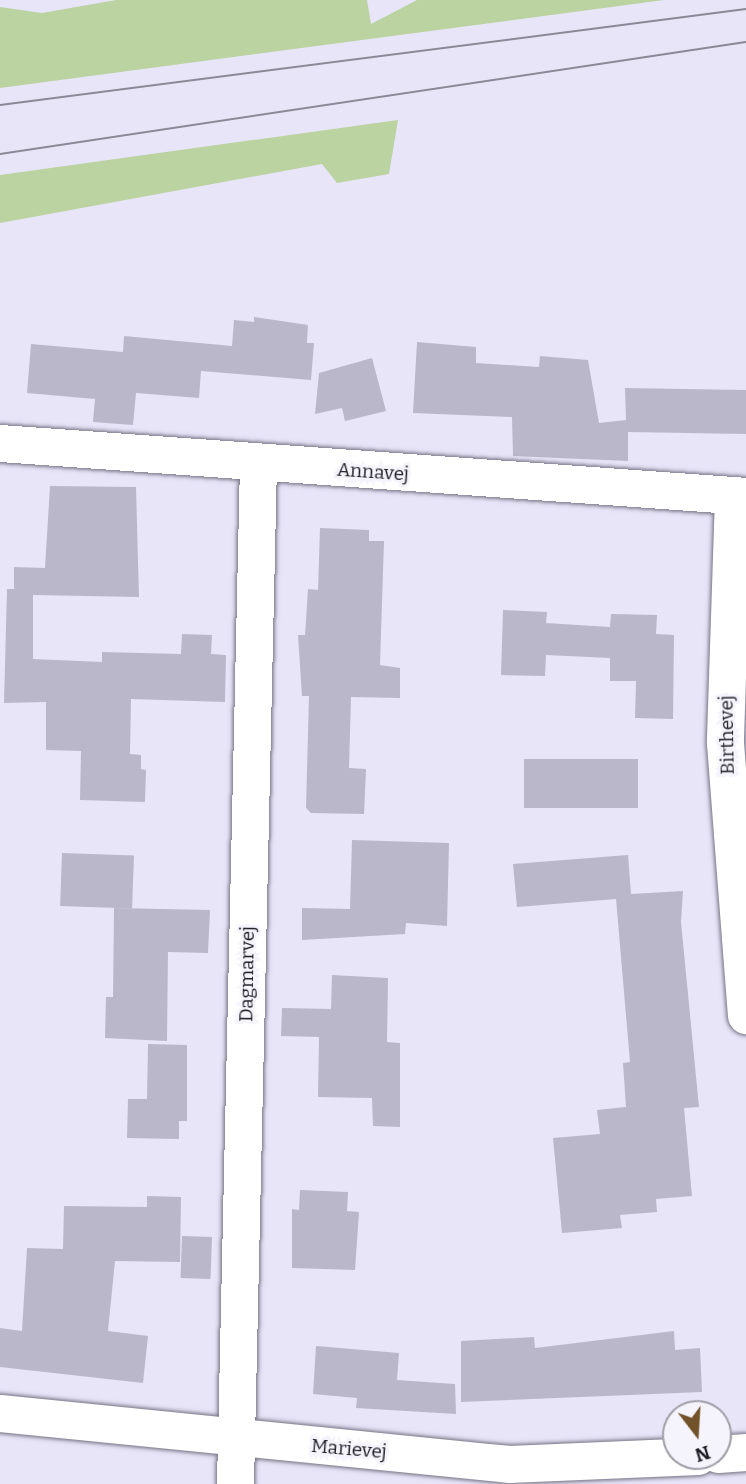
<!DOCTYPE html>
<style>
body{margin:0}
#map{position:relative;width:746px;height:1484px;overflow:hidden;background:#e8e5f9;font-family:Bitter,serif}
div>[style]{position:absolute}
.green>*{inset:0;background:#bad3a1}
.building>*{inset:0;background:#bbb7ca;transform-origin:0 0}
.roads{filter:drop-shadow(0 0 2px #767384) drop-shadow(0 0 2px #767384)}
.minor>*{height:37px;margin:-18.5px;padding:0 18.5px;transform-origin:18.5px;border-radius:18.5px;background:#fff}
.tram>*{height:2px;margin:-1px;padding:0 1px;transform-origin:1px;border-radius:1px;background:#8b8997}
span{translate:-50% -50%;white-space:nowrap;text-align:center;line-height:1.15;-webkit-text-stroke:6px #f5f4fc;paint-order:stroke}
.street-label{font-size:19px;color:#1f1d24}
.north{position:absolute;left:662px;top:1400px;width:70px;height:70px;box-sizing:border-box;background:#f5f4fc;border:2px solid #9f9ea6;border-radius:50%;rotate:163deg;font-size:19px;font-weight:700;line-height:28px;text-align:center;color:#1f1d24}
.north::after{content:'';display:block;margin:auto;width:24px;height:32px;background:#725228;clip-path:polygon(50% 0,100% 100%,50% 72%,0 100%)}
</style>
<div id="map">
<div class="green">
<i style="clip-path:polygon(116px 0,367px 0,371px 24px,417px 0,664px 0,0 88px,0 7px,42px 13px)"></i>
<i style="clip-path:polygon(398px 120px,389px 174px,337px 183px,322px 164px,0 223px,0 175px)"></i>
</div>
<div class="building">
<i style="clip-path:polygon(254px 317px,308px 325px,307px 343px,314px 343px,311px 380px,201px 371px,199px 398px,136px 393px,133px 425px,93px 422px,95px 399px,27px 393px,31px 344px,123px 352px,124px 336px,232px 346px,234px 320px,254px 322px)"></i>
<i style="clip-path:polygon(417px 342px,476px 347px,476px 363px,539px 367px,540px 356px,588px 360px,599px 423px,626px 420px,625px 388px,746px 390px,746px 434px,628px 432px,628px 461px,513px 456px,512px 417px,413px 413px)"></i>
<i style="clip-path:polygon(372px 358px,386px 411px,345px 421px,342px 408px,315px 414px,319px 373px)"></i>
<i style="clip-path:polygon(50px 486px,136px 487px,139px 597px,33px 595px,33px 659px,102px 662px,102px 652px,181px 654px,182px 634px,212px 635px,211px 654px,226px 655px,225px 702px,131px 699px,130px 754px,141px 755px,141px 769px,146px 770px,145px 802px,80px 800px,81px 751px,46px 750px,46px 702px,4px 703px,7px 589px,14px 589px,14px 567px,45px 568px)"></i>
<i style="clip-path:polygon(320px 528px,369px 530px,369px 541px,384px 541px,380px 665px,400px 668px,400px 698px,351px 697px,349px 768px,366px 769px,364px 814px,311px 813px,306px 808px,309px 696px,302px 696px,298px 635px,305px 635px,308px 589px,318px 590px)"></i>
<i style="clip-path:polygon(503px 610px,547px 612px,546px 623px,610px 627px,611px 614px,657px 615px,656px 634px,674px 635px,673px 719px,635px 718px,636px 681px,610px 681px,610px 658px,546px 655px,545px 676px,501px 675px)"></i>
<i style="left:638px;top:759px;width:49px;height:114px;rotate:90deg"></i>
<i style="clip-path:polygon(352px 840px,449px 843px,447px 926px,406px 923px,405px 934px,302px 940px,302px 908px,350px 909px)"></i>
<i style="left:62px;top:853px;width:72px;height:53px;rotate:2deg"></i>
<i style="clip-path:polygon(628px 855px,631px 894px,683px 891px,681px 922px,699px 1107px,684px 1108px,692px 1196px,656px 1199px,657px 1212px,620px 1215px,622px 1228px,562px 1233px,553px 1138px,600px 1134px,597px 1110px,626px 1107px,623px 1063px,630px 1062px,616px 899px,517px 907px,513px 864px)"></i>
<i style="clip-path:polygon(114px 908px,210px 910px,208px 953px,168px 952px,167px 1041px,105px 1038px,106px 997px,113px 997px)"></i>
<i style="clip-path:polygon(332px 975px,388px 978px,387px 1042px,400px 1043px,400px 1127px,373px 1126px,372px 1098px,318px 1097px,319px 1037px,281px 1036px,282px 1008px,331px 1009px)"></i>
<i style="clip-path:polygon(148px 1044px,187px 1045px,187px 1121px,179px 1121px,179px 1139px,127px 1138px,128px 1099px,147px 1099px)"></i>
<i style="clip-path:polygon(300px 1190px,348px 1192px,347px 1211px,359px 1212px,355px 1270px,292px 1268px,292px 1209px,299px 1210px)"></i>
<i style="clip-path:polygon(147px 1196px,181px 1197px,180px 1262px,115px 1261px,108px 1331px,148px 1336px,143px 1383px,0 1367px,0 1328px,22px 1331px,27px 1248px,63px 1249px,64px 1206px,147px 1207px)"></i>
<i style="left:182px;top:1236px;width:30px;height:42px;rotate:2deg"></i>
<i style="clip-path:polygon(674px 1331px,675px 1350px,700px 1348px,702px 1392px,461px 1402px,461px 1341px,534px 1337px,535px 1348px)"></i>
<i style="clip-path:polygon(316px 1346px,399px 1353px,397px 1380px,455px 1384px,456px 1414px,356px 1408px,357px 1398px,313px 1394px)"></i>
</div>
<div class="roads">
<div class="minor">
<i style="left:0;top:443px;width:748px;rotate:4.06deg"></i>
<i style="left:733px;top:496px;width:247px;rotate:91.9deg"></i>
<i style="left:725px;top:743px;width:273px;rotate:85.6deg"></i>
<i style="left:0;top:1413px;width:512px;rotate:5.72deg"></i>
<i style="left:509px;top:1464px;width:189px;rotate:-2.4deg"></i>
<i style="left:718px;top:1454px;width:28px;rotate:-4deg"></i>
<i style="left:235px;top:1484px;width:1020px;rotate:-88.71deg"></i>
</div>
</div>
<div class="tram">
<i style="left:0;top:105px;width:752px;rotate:-7.33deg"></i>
<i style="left:0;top:154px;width:754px;rotate:-8.54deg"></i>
</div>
<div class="street-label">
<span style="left:373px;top:472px;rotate:4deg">Annavej</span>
<span style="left:727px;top:735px;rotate:-91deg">Birthevej</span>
<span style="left:247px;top:974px;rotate:-89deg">Dagmarvej</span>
<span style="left:349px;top:1449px;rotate:5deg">Marievej</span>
</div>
<div class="north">N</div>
</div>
